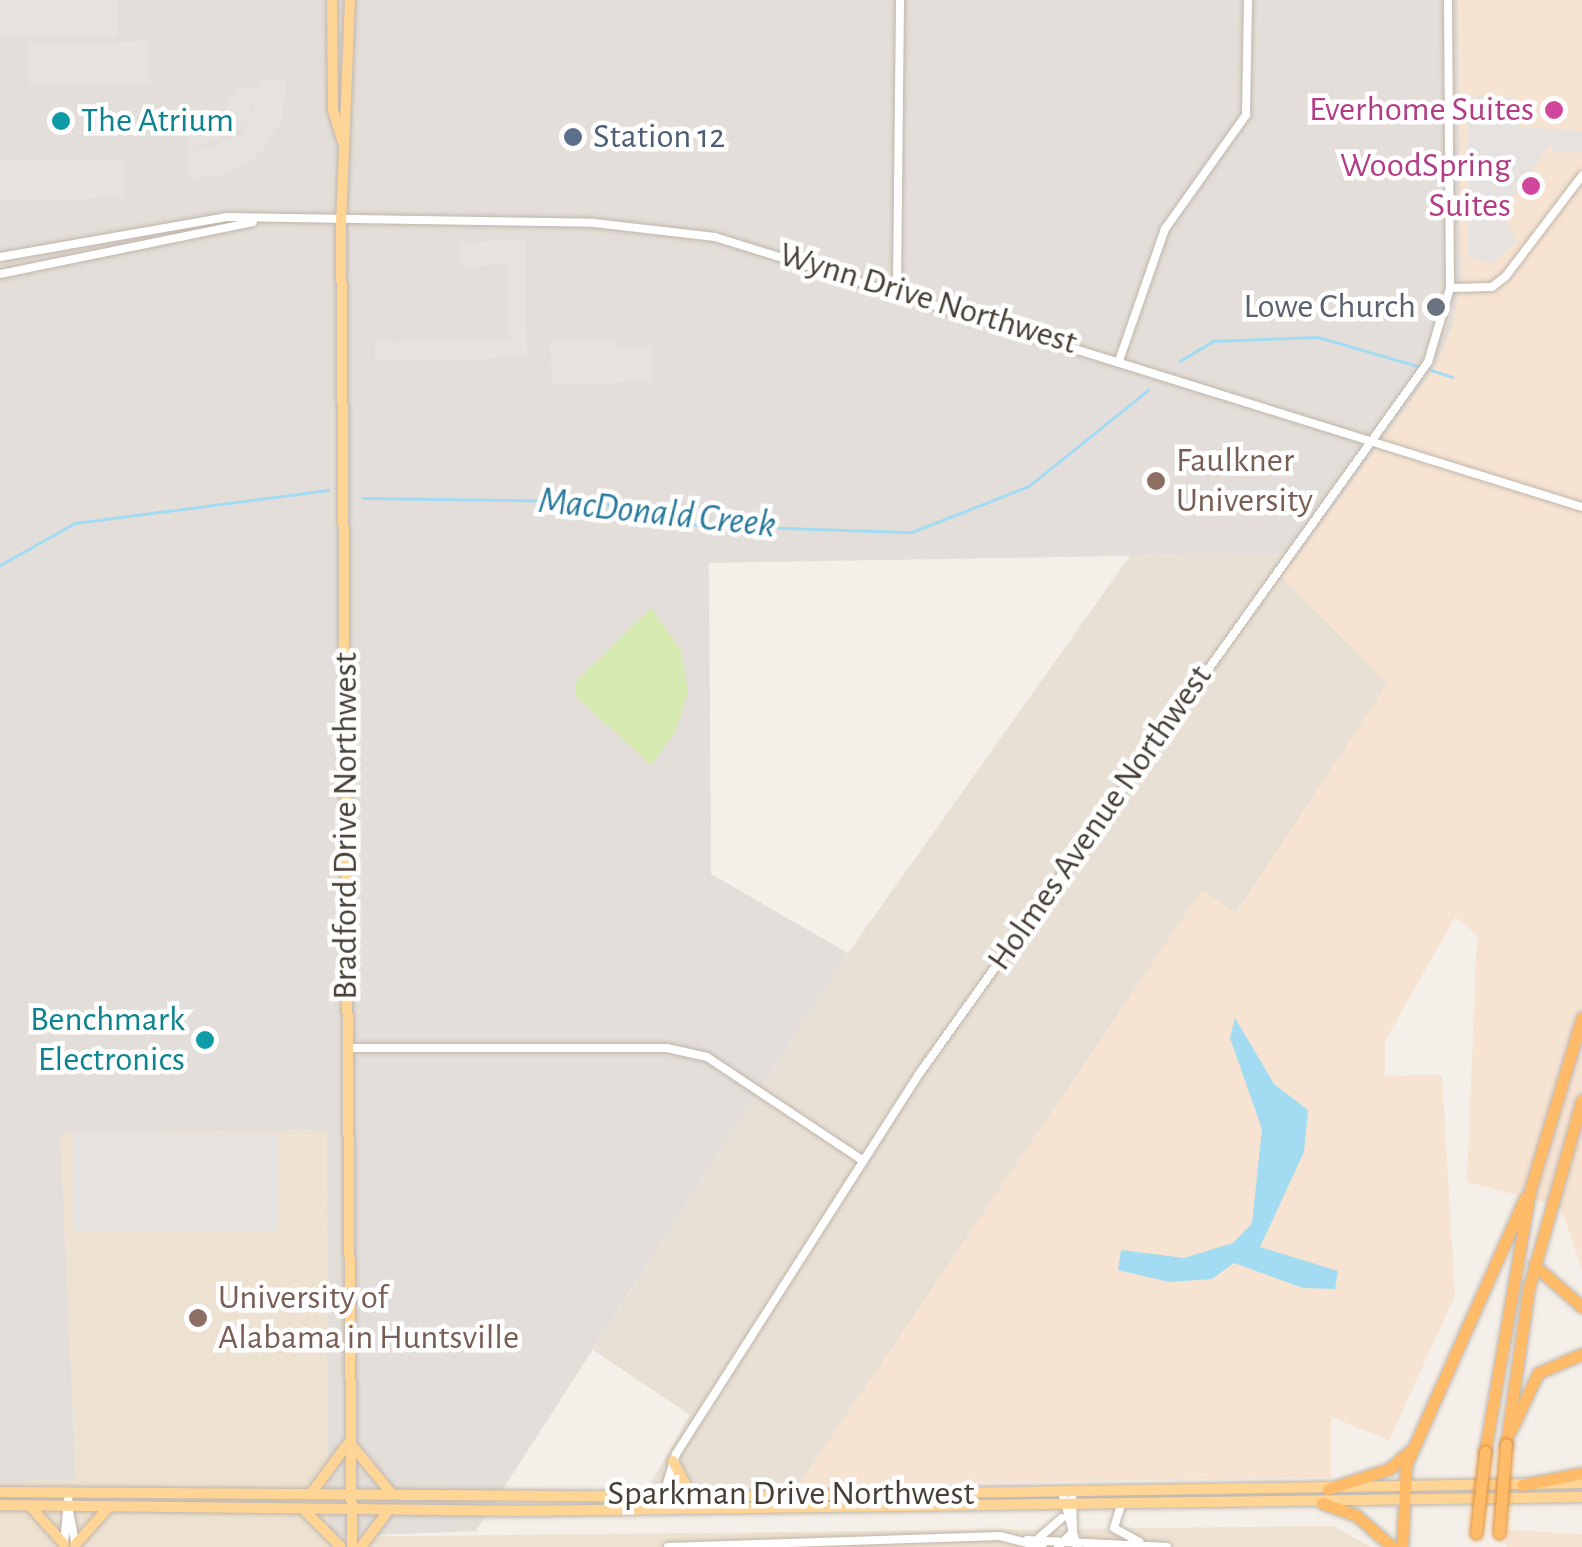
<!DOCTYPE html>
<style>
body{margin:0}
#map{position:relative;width:1582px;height:1547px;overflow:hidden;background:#f4efe8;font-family:"Alegreya Sans",sans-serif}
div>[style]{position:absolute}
.residential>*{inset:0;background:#e8e0d5}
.commercial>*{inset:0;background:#f6e3d2}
.industrial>*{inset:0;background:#e3ded9}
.education>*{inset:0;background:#ede2d1}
.green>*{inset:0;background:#d6e9b0}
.parking>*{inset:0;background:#e5e2df;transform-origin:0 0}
.water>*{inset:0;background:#a3dbf2}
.stream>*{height:2.5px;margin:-1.25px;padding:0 1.25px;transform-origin:1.25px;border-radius:1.25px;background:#a3dbf2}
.roads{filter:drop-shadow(0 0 2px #c0b5aa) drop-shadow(0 0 2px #c0b5aa)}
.minor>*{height:8px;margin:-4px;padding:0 4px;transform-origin:4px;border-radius:4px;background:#fff}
.major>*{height:10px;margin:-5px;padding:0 5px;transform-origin:5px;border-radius:5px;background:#ffd596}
.highway>*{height:11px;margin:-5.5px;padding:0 5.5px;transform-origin:5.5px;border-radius:5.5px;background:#ffbb68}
.bridges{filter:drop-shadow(0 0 2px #e08e35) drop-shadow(0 0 2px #e08e35)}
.highway-bridge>*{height:11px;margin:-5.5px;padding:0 5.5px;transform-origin:5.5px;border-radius:5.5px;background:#ffbb68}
.dots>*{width:28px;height:28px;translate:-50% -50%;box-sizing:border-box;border:5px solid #fff;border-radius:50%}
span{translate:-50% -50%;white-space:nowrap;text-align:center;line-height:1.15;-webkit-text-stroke:9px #fff;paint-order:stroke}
.hotel-label{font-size:35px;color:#b23c85}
.right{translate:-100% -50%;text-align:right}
.culture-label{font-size:35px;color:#0d838f}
.left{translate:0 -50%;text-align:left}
.service-label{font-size:35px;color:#4e5e75}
.street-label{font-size:35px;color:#473f36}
.worship-label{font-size:35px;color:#5b616d}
.education-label{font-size:35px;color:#785e54}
.water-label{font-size:38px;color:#297a9d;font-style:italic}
</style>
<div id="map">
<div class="residential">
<i style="clip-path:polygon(1300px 553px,1283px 577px,1388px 684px,1235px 914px,1202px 891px,799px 1485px,648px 1488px,690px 1415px,593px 1350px,848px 953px,1130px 556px)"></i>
</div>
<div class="commercial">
<i style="clip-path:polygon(1458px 0,1582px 0,1582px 1270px,1560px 1206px,1467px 1182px,1477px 935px,1455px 917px,1385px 1041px,1385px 1076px,1442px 1075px,1455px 1296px,1389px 1440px,1331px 1417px,1331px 1477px,799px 1485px,1202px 890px,1236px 913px,1387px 684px,1282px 577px,1436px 366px,1452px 327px,1461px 279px)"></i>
<i style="clip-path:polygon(1507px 1530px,1582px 1534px,1582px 1547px,1506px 1547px)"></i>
</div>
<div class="industrial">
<i style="clip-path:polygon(0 0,1458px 0,1461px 279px,1452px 327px,1436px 366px,1300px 553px,709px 563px,711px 874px,848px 953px,476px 1531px,327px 1537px,327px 1130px,61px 1134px,76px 1481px,0 1481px)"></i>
</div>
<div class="education">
<i style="clip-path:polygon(327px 1130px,328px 1537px,1333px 1526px,1371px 1547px,0 1547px,0 1481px,76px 1480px,60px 1134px)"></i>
</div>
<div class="green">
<i style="clip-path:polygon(651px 608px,681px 650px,688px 693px,675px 733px,651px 765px,575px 696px,576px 681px)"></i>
</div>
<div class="parking">
<i style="left:0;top:0;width:118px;height:38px"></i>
<i style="left:148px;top:41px;width:43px;height:120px;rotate:89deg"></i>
<i style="clip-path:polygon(287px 80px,281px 122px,259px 155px,229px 174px,188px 179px,187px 154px,243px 135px,261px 81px)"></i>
<i style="clip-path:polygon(236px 88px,258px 88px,243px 128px,188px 150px,189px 128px,221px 120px)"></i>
<i style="clip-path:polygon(1477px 96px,1515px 97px,1520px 127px,1582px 131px,1582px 152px,1553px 152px,1551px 144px,1503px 209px,1516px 242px,1491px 264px,1468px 256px,1468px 103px)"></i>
<i style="left:123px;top:159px;width:39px;height:123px;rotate:89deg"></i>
<i style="clip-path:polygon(525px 240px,527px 358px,375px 361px,375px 342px,509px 339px,508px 265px,460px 266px,460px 242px)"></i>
<i style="clip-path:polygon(615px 338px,615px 347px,652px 346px,653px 382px,552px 384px,550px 340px)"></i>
<i style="left:278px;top:1134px;width:97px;height:205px;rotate:90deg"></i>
</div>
<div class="water">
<i style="clip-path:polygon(1235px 1018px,1274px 1084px,1308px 1110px,1304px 1152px,1260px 1247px,1338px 1271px,1335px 1289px,1303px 1288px,1234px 1263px,1212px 1279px,1169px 1282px,1118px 1270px,1121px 1250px,1184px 1258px,1233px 1243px,1252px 1223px,1262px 1129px,1230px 1038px)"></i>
</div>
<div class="stream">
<i style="left:1180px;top:361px;width:39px;rotate:-31deg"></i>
<i style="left:1213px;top:341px;width:105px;rotate:-2.2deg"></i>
<i style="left:1318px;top:337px;width:104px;rotate:16.2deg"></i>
<i style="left:1431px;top:370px;width:22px;rotate:18deg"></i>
<i style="left:363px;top:498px;width:229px;rotate:0.8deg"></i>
<i style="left:592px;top:501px;width:107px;rotate:13deg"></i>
<i style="left:696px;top:525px;width:216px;rotate:1.9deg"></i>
<i style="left:912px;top:532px;width:126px;rotate:-21.5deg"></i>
<i style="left:1029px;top:486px;width:153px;rotate:-38.9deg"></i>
<i style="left:0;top:565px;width:86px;rotate:-29.2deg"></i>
<i style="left:75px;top:523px;width:255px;rotate:-7.4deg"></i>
</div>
<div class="roads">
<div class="minor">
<i style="left:0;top:257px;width:230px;rotate:-10deg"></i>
<i style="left:226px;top:217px;width:368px;rotate:0.9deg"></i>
<i style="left:594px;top:223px;width:122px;rotate:6.6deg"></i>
<i style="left:715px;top:237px;width:908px;rotate:17.3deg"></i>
<i style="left:0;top:274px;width:258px;rotate:-11.6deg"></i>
<i style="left:897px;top:287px;width:287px;rotate:-89.4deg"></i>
<i style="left:1450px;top:288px;width:42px;rotate:-1.4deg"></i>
<i style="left:1492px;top:287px;width:18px;rotate:-38deg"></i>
<i style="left:1506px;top:276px;width:126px;rotate:-52.8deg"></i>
<i style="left:1120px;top:358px;width:137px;rotate:-70.8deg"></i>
<i style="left:1165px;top:229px;width:140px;rotate:-54.6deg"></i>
<i style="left:1246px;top:115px;width:115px;rotate:-89deg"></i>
<i style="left:348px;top:1048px;width:319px"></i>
<i style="left:667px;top:1048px;width:41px;rotate:12.7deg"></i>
<i style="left:707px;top:1057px;width:186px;rotate:33.6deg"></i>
<i style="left:1062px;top:1492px;width:57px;rotate:74.7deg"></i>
<i style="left:1121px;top:1505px;width:24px;rotate:107deg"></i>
<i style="left:1114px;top:1528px;width:29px;rotate:29deg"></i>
<i style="left:68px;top:1506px;width:42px;rotate:79deg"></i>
<i style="left:659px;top:1510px;width:59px;rotate:-73.1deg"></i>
<i style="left:676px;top:1454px;width:451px;rotate:-57.4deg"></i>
<i style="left:919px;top:1074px;width:875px;rotate:-54.44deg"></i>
<i style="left:1428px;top:362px;width:77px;rotate:-73.4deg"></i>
<i style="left:1450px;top:288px;width:288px;rotate:-90.4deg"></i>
<i style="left:1040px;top:1537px;width:29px;rotate:-41deg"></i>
<i style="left:1027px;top:1540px;width:140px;rotate:2.9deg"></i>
<i style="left:64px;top:1543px;width:51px;rotate:-84.4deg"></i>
<i style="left:668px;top:1547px;width:332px;rotate:-1.9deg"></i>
<i style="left:1000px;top:1536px;width:44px;rotate:14.3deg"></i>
<i style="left:1058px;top:1547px;width:21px;rotate:-45deg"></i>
<i style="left:1073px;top:1532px;width:40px;rotate:-91.4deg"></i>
</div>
<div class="major">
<i style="left:332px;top:0;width:110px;rotate:89.5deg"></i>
<i style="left:333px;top:110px;width:31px;rotate:73deg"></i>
<i style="left:350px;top:0;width:220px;rotate:92.3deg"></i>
<i style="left:341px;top:220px;width:1327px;rotate:89.53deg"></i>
<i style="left:349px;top:1442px;width:67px;rotate:50.4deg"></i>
<i style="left:673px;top:1461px;width:41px;rotate:62.2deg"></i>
<i style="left:313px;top:1491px;width:56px;rotate:-53.7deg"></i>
<i style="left:0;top:1492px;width:695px;rotate:0.41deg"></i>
<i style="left:695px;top:1497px;width:887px;rotate:-0.9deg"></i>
<i style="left:0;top:1505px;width:517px;rotate:0.66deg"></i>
<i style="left:517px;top:1511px;width:1065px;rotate:-0.75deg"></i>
<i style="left:30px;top:1506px;width:51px;rotate:48.2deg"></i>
<i style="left:306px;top:1512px;width:49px;rotate:45deg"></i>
<i style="left:75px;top:1545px;width:48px;rotate:-48.4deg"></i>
<i style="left:361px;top:1547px;width:45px;rotate:-53.1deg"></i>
</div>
<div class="highway">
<i style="left:1534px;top:1265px;width:64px;rotate:41.2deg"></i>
<i style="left:1511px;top:1430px;width:63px;rotate:-64.7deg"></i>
<i style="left:1538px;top:1373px;width:48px;rotate:-23.4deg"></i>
<i style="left:1506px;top:1444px;width:159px;rotate:-81.7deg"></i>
<i style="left:1529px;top:1287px;width:194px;rotate:-74.2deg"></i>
<i style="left:1485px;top:1451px;width:265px;rotate:-80.2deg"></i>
<i style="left:1530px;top:1190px;width:180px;rotate:-73.2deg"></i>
<i style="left:1522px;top:1485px;width:61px;rotate:-11.3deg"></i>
<i style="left:1328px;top:1489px;width:64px;rotate:-18.2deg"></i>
<i style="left:1389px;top:1469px;width:28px;rotate:-41deg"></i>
<i style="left:1322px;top:1503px;width:37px;rotate:20deg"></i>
<i style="left:1357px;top:1516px;width:47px;rotate:41.5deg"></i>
<i style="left:1402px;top:1547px;width:82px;rotate:-87.2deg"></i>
<i style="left:1406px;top:1465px;width:292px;rotate:-66deg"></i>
</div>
</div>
<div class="bridges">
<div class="highway-bridge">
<i style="left:1476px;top:1533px;width:82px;rotate:-83.7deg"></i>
<i style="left:1499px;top:1533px;width:89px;rotate:-85.5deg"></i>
</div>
</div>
<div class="dots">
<i style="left:1554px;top:110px;background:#d1479c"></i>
<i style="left:61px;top:121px;background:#0f9aa8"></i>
<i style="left:573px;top:137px;background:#5c6f8a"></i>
<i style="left:1531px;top:186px;background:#d1479c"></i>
<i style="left:1436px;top:307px;background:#6b7280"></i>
<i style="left:1156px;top:481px;background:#8d6e63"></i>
<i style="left:205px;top:1040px;background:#0f9aa8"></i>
<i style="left:198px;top:1318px;background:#8d6e63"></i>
</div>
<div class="hotel-label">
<span class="right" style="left:1534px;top:110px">Everhome Suites</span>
<span class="right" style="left:1511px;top:186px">WoodSpring<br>Suites</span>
</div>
<div class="culture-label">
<span class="left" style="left:81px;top:121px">The Atrium</span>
<span class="right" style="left:185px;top:1040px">Benchmark<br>Electronics</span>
</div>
<div class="service-label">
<span class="left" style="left:593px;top:137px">Station 12</span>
</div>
<div class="street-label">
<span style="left:928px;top:299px;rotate:17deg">Wynn Drive Northwest</span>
<span style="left:1100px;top:818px;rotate:-55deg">Holmes Avenue Northwest</span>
<span style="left:346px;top:826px;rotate:-90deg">Bradford Drive Northwest</span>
<span style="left:791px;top:1494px">Sparkman Drive Northwest</span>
</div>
<div class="worship-label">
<span class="right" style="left:1416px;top:307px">Lowe Church</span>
</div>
<div class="education-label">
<span class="left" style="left:1176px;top:481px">Faulkner<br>University</span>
<span class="left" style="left:218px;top:1318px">University of<br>Alabama in Huntsville</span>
</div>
<div class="water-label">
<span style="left:657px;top:514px;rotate:6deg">MacDonald Creek</span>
</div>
</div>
